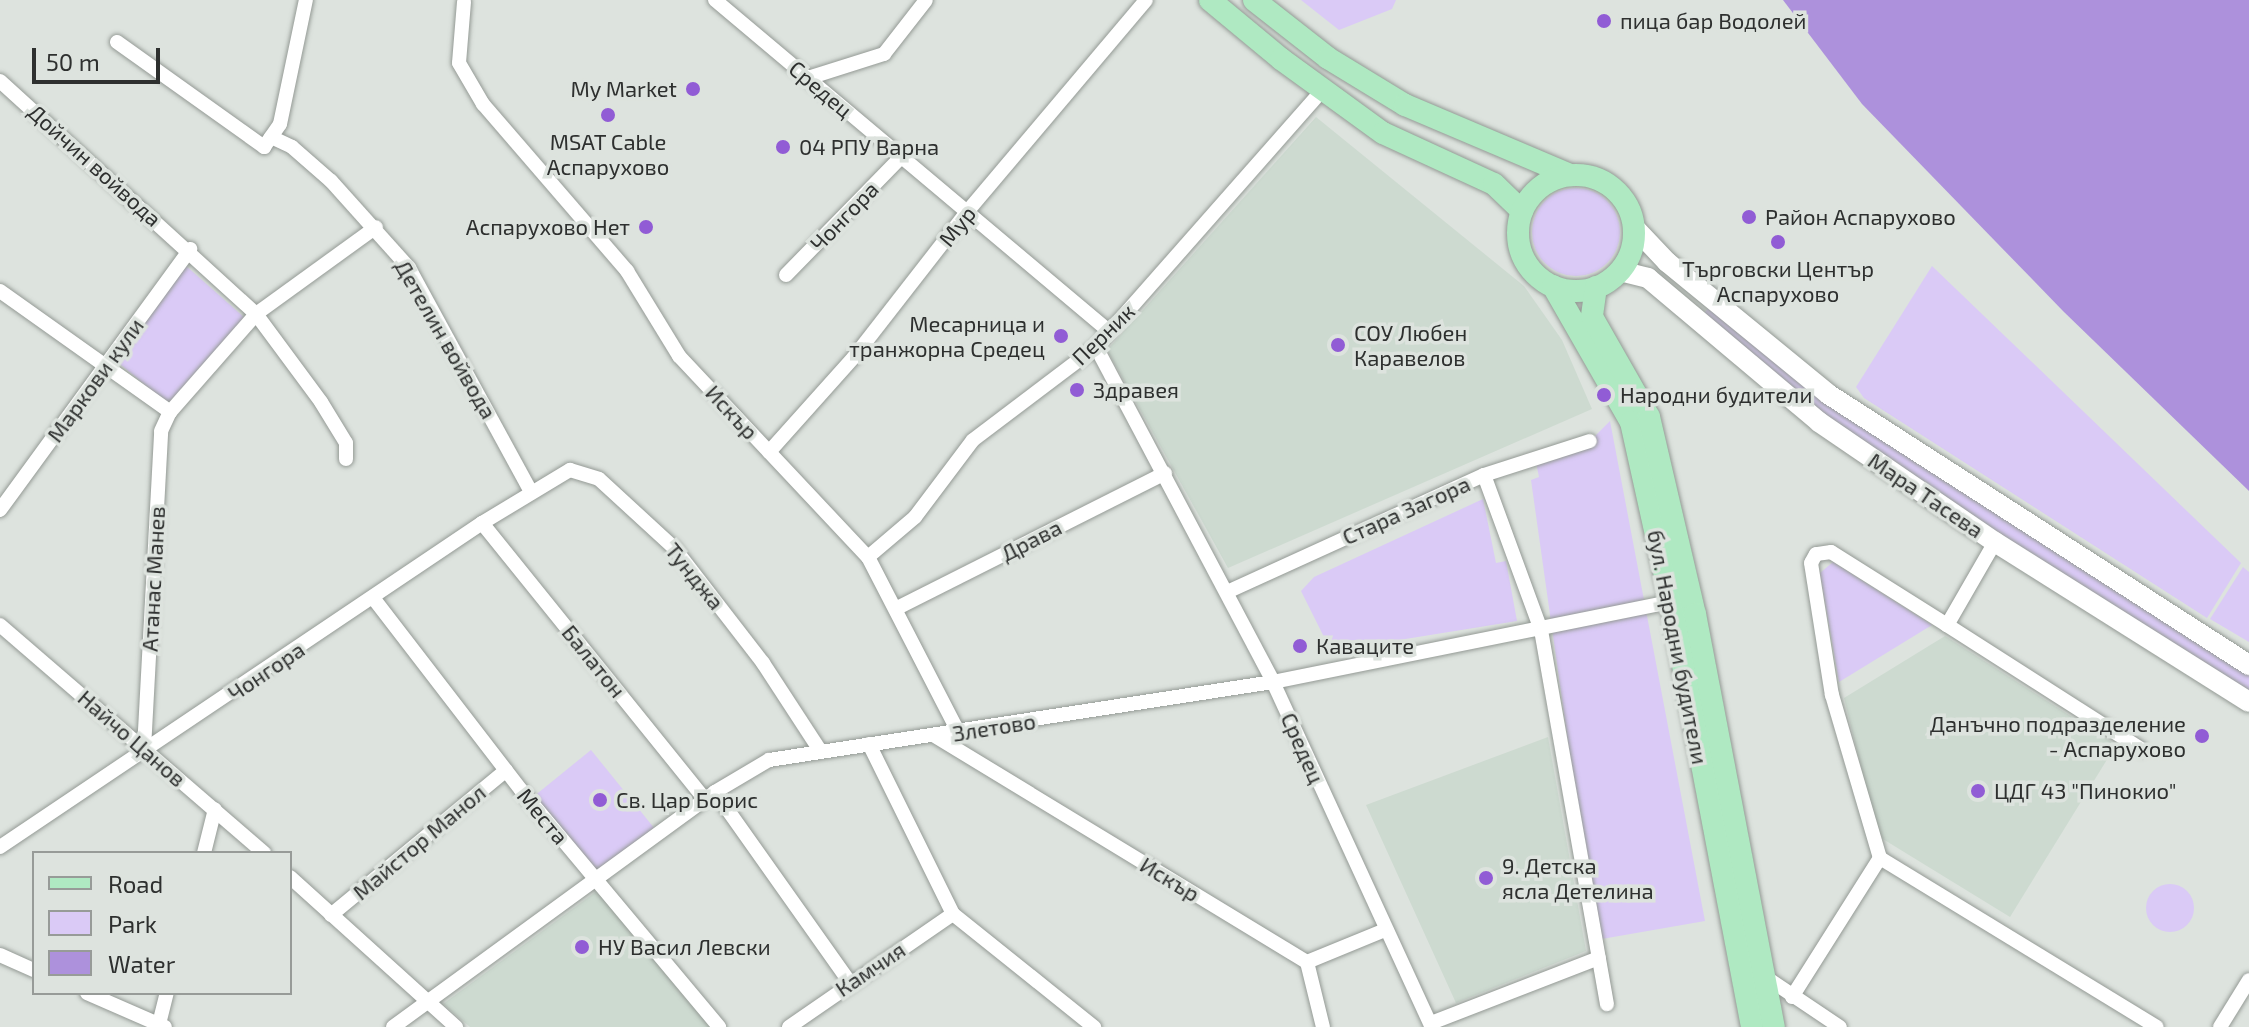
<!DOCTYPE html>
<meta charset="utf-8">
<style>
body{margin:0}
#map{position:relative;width:2249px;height:1027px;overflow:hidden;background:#dde3de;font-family:"Exo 2",sans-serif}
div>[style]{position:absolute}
.built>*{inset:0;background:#cddad0}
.green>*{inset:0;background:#dacaf6;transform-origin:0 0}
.round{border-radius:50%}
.water>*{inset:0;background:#ad91dc}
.roads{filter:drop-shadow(0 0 2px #949a95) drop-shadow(0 0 2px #949a95)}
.minor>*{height:14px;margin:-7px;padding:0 7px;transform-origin:7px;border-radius:7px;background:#fff}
.secondary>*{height:20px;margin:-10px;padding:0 10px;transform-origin:10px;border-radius:10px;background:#fff}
.primary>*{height:22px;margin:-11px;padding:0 11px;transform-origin:11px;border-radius:11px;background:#afe9c2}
.primary>.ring{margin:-11px;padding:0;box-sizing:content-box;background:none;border:22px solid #afe9c2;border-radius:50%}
.dots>*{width:22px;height:22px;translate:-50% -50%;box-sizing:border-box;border:4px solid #dde3de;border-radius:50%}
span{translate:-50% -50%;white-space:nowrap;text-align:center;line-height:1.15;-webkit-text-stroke:7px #dde3de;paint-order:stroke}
.poi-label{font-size:22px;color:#2e302f}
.left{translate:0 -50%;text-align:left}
.right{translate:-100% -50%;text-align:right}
.street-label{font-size:22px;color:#2e302f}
.legend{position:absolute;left:32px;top:851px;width:260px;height:144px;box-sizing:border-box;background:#dde3de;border:2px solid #979b98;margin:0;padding:10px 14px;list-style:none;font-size:24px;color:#2e302f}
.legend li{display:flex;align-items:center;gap:16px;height:40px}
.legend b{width:40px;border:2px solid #979b98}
.scale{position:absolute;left:32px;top:48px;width:128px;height:36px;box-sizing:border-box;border:4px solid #2e302f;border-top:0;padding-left:10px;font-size:24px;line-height:28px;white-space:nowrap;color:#2e302f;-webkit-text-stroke:6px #dde3de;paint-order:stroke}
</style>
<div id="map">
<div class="built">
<i style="clip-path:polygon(1316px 117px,1524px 286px,1562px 340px,1592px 409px,1228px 568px,1107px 350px)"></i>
<i style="clip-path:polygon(1945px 636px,2116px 745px,2010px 917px,1878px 836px,1844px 698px)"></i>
<i style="clip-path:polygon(1548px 737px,1586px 951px,1456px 1003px,1366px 805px)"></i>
<i style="clip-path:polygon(597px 891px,711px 1027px,470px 1027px,443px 1004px)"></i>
</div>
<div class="green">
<i style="clip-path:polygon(1301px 0,1396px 0,1392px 9px,1339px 30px)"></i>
<i class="round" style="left:1532px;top:188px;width:88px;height:88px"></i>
<i style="clip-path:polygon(185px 265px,245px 318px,168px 404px,115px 360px)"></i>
<i style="clip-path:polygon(1932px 266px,2241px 563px,2207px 618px,1864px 398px,1856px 387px)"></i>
<i style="clip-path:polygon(1714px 302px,1806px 379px,2249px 663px,2249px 702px,1995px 542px,1698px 320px)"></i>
<i style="clip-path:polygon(1610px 421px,1705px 921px,1596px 940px,1531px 480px,1539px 477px,1535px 458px,1590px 441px)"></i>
<i style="clip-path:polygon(1483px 499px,1496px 563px,1506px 561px,1517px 621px,1331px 651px,1301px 591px,1314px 577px)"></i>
<i style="clip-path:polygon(1833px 562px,1932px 625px,1839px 682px,1820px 573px)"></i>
<i style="clip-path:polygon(2243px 567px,2249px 572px,2249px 642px,2210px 619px)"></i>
<i style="left:591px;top:750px;width:108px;height:79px;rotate:51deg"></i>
<i class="round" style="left:2146px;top:884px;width:48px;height:48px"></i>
</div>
<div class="water">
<i style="clip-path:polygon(1783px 0,2249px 0,2249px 491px,2064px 312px,1862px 104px)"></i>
</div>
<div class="roads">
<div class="minor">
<i style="left:715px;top:0;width:516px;rotate:40.05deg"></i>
<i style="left:464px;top:2px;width:61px;rotate:94.7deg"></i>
<i style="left:459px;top:63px;width:48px;rotate:59.7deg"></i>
<i style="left:483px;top:104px;width:221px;rotate:49.2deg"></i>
<i style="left:627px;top:271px;width:100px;rotate:58.5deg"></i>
<i style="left:679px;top:356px;width:276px;rotate:46.8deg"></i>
<i style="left:868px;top:557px;width:198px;rotate:62.7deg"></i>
<i style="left:117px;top:42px;width:181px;rotate:35.5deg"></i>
<i style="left:264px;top:147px;width:28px;rotate:-55deg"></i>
<i style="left:280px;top:124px;width:127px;rotate:-78.2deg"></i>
<i style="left:808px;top:78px;width:80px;rotate:-17.5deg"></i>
<i style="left:884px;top:54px;width:68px;rotate:-52.1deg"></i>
<i style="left:0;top:81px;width:346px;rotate:42.3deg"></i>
<i style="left:256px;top:314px;width:109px;rotate:53.5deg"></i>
<i style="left:321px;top:402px;width:48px;rotate:58.6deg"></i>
<i style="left:346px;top:443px;width:16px;rotate:90deg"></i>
<i style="left:271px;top:137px;width:23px;rotate:25deg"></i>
<i style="left:292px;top:147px;width:52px;rotate:41.1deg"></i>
<i style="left:331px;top:181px;width:117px;rotate:48.1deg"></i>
<i style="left:409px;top:268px;width:255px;rotate:61.4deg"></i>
<i style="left:786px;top:275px;width:165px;rotate:-45.7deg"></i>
<i style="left:0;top:291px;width:209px;rotate:35.4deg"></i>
<i style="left:1096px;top:347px;width:379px;rotate:62.1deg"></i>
<i style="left:1273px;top:682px;width:380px;rotate:65.3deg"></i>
<i style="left:769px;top:452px;width:127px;rotate:-48.2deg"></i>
<i style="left:854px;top:357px;width:184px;rotate:-52.1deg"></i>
<i style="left:967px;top:212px;width:277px;rotate:-49.8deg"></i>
<i style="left:1484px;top:475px;width:165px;rotate:69.8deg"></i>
<i style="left:1541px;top:630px;width:380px;rotate:80deg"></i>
<i style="left:0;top:510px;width:323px;rotate:-53.9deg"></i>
<i style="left:482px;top:523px;width:355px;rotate:51.1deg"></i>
<i style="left:1995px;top:542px;width:96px;rotate:120deg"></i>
<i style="left:1947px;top:625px;width:137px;rotate:-147.8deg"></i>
<i style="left:1831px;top:552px;width:15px;rotate:172deg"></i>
<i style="left:1816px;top:554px;width:10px;rotate:119deg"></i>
<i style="left:1811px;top:563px;width:134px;rotate:81deg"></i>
<i style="left:1832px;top:695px;width:170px;rotate:73.6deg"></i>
<i style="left:1880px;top:858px;width:324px;rotate:31.4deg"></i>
<i style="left:868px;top:557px;width:62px;rotate:-40.4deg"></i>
<i style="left:915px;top:517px;width:96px;rotate:-53deg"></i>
<i style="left:973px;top:440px;width:154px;rotate:-37.1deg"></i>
<i style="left:1096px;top:347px;width:341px;rotate:-48.6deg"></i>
<i style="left:1227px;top:592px;width:282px;rotate:-24.5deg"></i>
<i style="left:1484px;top:475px;width:111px;rotate:-17.8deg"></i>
<i style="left:374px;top:599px;width:241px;rotate:52.4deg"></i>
<i style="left:521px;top:790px;width:309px;rotate:50.1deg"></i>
<i style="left:897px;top:608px;width:300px;rotate:-26.7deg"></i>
<i style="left:0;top:625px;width:349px;rotate:40.8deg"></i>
<i style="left:1947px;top:625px;width:230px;rotate:32.6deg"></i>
<i style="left:935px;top:736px;width:435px;rotate:31.3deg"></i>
<i style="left:1307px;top:962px;width:67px;rotate:76.2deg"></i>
<i style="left:869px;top:744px;width:190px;rotate:63.7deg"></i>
<i style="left:953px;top:914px;width:181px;rotate:38.7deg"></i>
<i style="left:144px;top:749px;width:318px;rotate:-86.9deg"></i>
<i style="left:161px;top:431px;width:21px;rotate:-65deg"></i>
<i style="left:170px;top:412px;width:130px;rotate:-48.7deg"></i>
<i style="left:256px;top:314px;width:148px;rotate:-35.9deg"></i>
<i style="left:715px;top:792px;width:232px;rotate:54.7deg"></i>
<i style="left:0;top:847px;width:581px;rotate:-33.91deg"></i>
<i style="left:482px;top:523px;width:103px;rotate:-31.1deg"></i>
<i style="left:570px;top:470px;width:30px;rotate:17deg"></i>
<i style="left:599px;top:479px;width:103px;rotate:42.6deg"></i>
<i style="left:675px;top:549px;width:144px;rotate:52.3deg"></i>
<i style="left:763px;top:663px;width:103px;rotate:56.9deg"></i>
<i style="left:204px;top:853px;width:45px;rotate:-76deg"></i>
<i style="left:290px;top:877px;width:224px;rotate:42.1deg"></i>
<i style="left:331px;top:915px;width:227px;rotate:-39.6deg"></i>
<i style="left:0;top:955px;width:37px;rotate:24deg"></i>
<i style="left:1307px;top:962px;width:84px;rotate:-22.3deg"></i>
<i style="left:1761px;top:974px;width:95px;rotate:33.9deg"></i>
<i style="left:87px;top:993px;width:85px;rotate:23.6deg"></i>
<i style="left:1792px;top:997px;width:165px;rotate:-57.7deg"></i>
<i style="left:1431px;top:1023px;width:180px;rotate:-21.2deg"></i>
<i style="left:159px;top:1024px;width:32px;rotate:-76deg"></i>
<i style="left:393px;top:1027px;width:399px;rotate:-36.1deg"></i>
<i style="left:715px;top:792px;width:63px;rotate:-30.7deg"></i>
<i style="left:769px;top:760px;width:510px;rotate:-8.8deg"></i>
<i style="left:1273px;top:682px;width:406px;rotate:-11.4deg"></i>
<i style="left:789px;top:1027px;width:199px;rotate:-34.6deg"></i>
<i style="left:2220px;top:1027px;width:55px;rotate:-58.3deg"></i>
</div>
<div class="secondary">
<i style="left:1633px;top:226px;width:50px;rotate:46.6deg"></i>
<i style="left:1667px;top:262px;width:208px;rotate:39.3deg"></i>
<i style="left:1828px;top:394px;width:501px;rotate:32.77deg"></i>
<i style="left:1620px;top:271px;width:29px;rotate:14deg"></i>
<i style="left:1648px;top:278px;width:224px;rotate:40.1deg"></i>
<i style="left:1819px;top:422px;width:213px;rotate:34.3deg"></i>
<i style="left:1995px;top:542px;width:300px;rotate:32.2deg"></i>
</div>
<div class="primary">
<i style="left:1210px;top:0;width:92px;rotate:39.7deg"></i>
<i style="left:1281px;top:59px;width:126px;rotate:36deg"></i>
<i style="left:1383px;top:133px;width:122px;rotate:24.7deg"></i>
<i style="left:1494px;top:184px;width:39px;rotate:44deg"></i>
<i style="left:1254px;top:0;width:94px;rotate:38.1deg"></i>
<i style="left:1328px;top:58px;width:90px;rotate:31.4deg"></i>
<i style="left:1405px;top:105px;width:179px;rotate:23deg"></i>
<i class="ring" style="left:1518px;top:175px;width:94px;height:94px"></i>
<i style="left:1553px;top:286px;width:157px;rotate:60.2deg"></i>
<i style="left:1631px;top:422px;width:184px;rotate:77.5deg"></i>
<i style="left:1671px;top:602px;width:433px;rotate:79.2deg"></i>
<i style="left:1596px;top:287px;width:30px;rotate:98deg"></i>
<i style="left:1592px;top:317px;width:115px;rotate:60.3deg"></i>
<i style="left:1649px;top:417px;width:202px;rotate:76.9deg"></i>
<i style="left:1695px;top:614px;width:420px;rotate:79.2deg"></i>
</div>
</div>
<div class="dots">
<i style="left:1604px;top:21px;background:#915cd5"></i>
<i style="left:693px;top:89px;background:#915cd5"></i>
<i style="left:608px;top:115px;background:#915cd5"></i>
<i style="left:783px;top:147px;background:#915cd5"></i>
<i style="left:1749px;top:217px;background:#915cd5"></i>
<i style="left:646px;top:227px;background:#915cd5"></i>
<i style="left:1778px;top:242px;background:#915cd5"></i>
<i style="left:1061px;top:336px;background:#915cd5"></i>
<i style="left:1338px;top:345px;background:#915cd5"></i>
<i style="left:1077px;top:390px;background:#915cd5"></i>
<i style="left:1604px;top:395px;background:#915cd5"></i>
<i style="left:1300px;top:646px;background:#915cd5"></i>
<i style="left:2202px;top:736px;background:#915cd5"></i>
<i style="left:1978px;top:791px;background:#915cd5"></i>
<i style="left:600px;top:800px;background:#915cd5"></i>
<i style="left:1486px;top:878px;background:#915cd5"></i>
<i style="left:582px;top:947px;background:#915cd5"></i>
</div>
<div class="poi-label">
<span class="left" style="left:1620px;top:21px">пица бар Водолей</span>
<span class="right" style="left:677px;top:89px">My Market</span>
<span style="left:608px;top:154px">MSAT Cable<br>Аспарухово</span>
<span class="left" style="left:799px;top:147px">04 РПУ Варна</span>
<span class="left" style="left:1765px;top:217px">Район Аспарухово</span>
<span class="right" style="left:630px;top:227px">Аспарухово Нет</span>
<span style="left:1778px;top:281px">Търговски Център<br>Аспарухово</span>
<span class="right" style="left:1045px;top:336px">Месарница и<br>транжорна Средец</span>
<span class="left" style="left:1354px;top:345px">СОУ Любен<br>Каравелов</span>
<span class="left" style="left:1093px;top:390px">Здравея</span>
<span class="left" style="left:1620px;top:395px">Народни будители</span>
<span class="left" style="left:1316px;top:646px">Каваците</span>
<span class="right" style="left:2186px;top:736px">Данъчно подразделение<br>- Аспарухово</span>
<span class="left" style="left:1994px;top:791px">ЦДГ 43 "Пинокио"</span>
<span class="left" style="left:616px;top:800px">Св. Цар Борис</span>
<span class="left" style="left:1502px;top:878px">9. Детска<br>ясла Детелина</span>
<span class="left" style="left:598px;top:947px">НУ Васил Левски</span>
</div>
<div class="street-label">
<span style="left:821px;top:89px;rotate:40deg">Средец</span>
<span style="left:95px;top:165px;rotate:42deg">Дойчин войвода</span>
<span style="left:844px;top:216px;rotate:-46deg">Чонгора</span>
<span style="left:957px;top:226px;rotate:-52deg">Мур</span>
<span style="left:1103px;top:334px;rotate:-44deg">Перник</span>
<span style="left:446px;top:339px;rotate:60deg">Детелин войвода</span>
<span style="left:95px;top:380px;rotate:-54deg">Маркови кули</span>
<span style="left:732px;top:412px;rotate:47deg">Искър</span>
<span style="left:1926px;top:495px;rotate:34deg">Мара Тасева</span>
<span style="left:1406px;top:510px;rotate:-24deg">Стара Загора</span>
<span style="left:1031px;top:540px;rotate:-27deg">Драва</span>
<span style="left:695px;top:576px;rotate:51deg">Тунджа</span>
<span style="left:153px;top:579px;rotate:-87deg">Атанас Манев</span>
<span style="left:1678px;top:647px;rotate:79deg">бул. Народни будители</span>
<span style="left:594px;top:661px;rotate:51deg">Балатон</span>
<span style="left:266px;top:671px;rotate:-34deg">Чонгора</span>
<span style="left:994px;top:727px;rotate:-9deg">Злетово</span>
<span style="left:132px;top:738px;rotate:41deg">Найчо Цанов</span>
<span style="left:1303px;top:748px;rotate:66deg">Средец</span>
<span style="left:543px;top:816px;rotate:50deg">Места</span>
<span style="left:419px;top:842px;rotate:-40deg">Майстор Манол</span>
<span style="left:1170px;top:879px;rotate:31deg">Искър</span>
<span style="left:870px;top:969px;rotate:-34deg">Камчия</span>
</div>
<ul class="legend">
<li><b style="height:10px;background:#afe9c2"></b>Road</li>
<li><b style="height:22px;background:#dacaf6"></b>Park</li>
<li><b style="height:22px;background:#ad91dc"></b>Water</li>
</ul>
<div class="scale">50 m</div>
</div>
